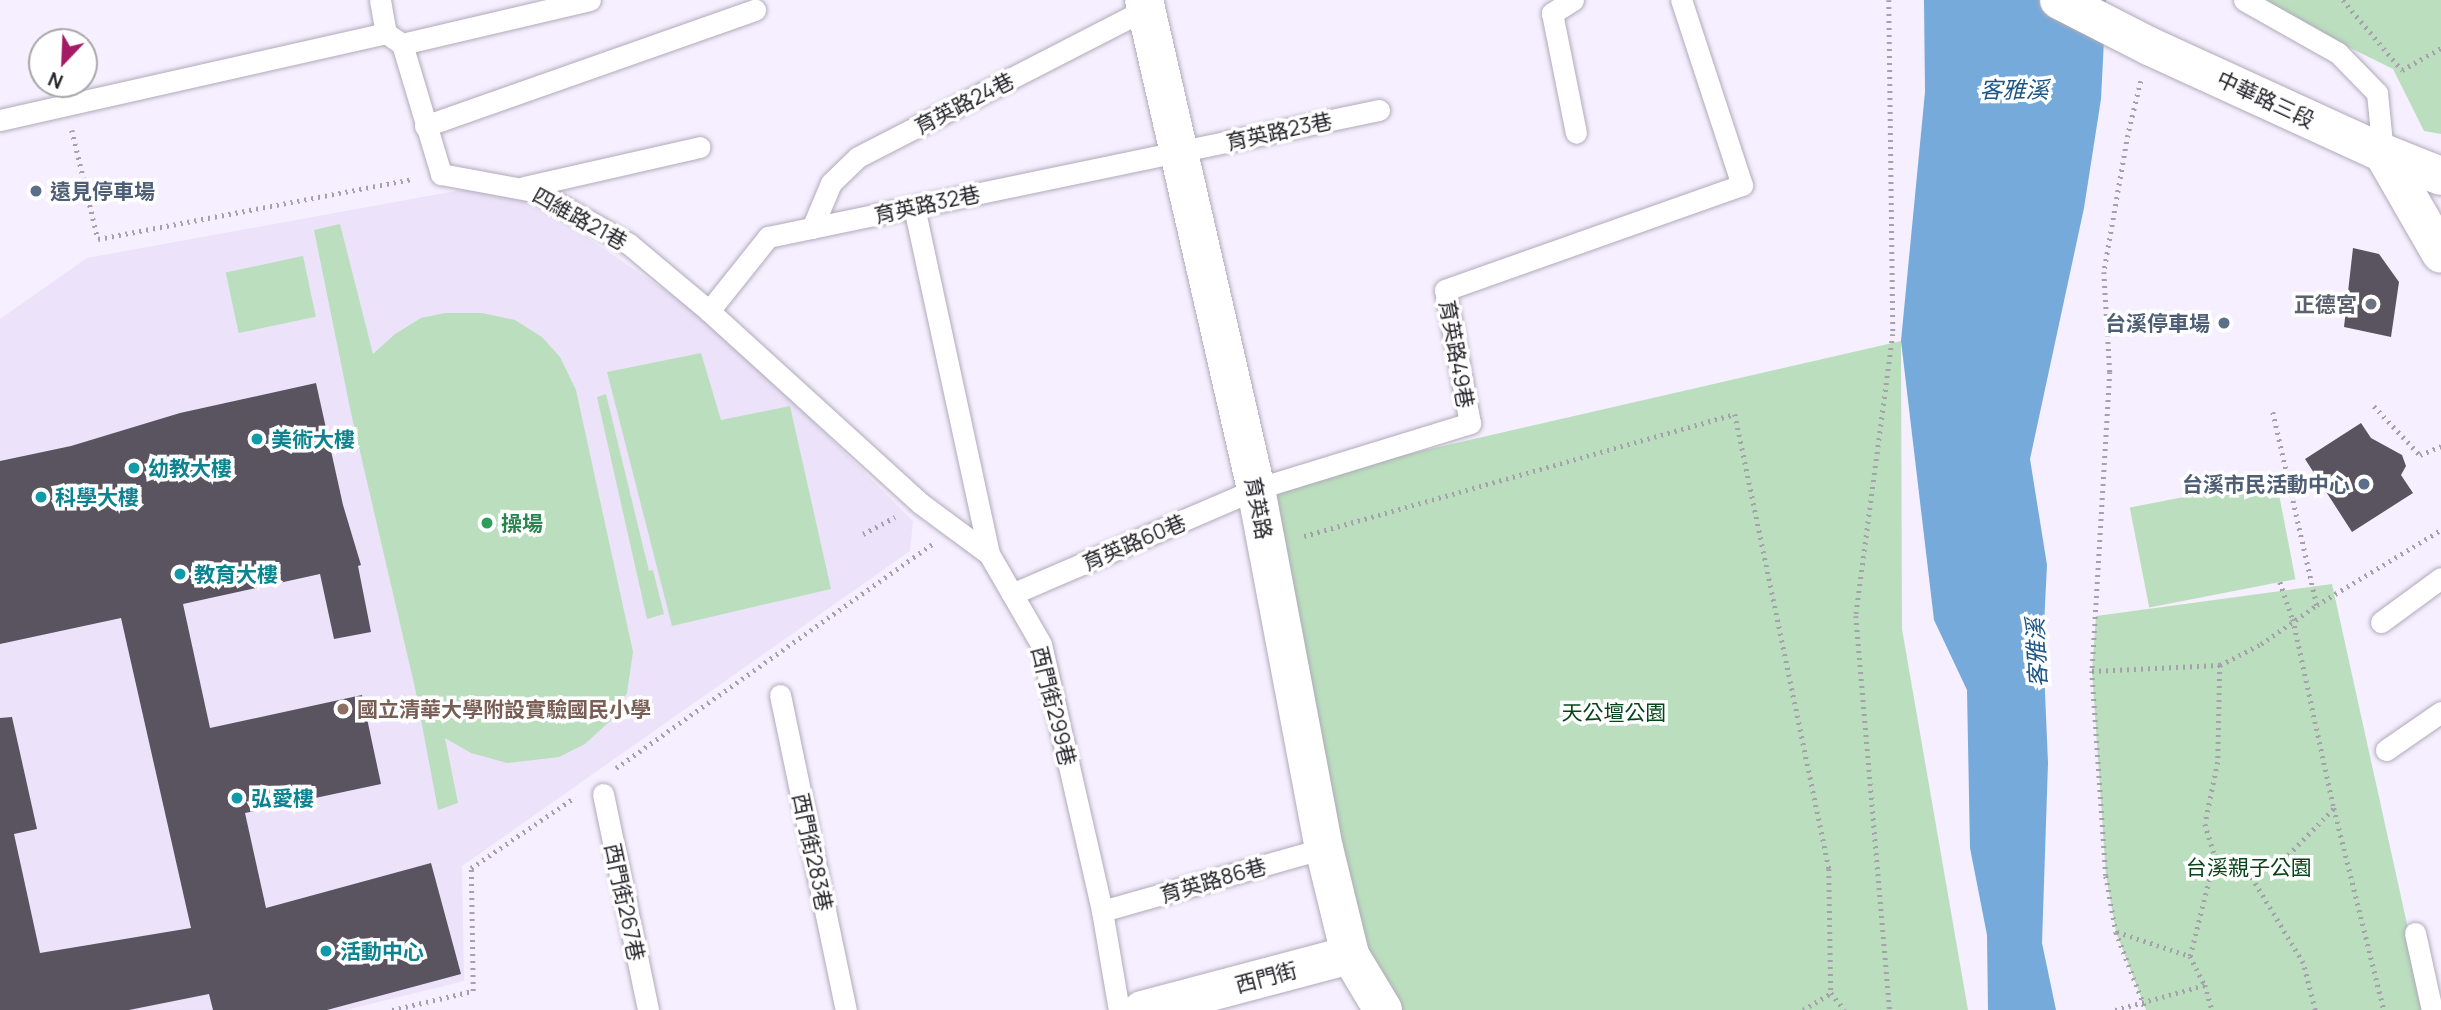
<!DOCTYPE html>
<meta charset="utf-8">
<style>
body{margin:0}
#map{position:relative;width:2441px;height:1010px;overflow:hidden;background:#f6efff;font-family:Manrope,"Noto Sans TC",sans-serif}
div>[style]{position:absolute}
.built>*{inset:0;background:#ece2f9}
.green>*{inset:0;background:#bbdfbe;transform-origin:0 0}
.water>*{inset:0;background:#75aadb}
.building>*{inset:0;background:#5a5461}
.path>*{height:4.5px;margin-top:-2.25px;transform-origin:0;background:repeating-linear-gradient(90deg,#a5a0ac 0 2px,transparent 0 7px)}
.roads{filter:drop-shadow(0 0 2px #b0aab9) drop-shadow(0 0 2px #b0aab9)}
.lane>*{height:21px;margin:-10.5px;padding:0 10.5px;transform-origin:10.5px;border-radius:10.5px;background:#fff}
.street>*{height:38px;margin:-19px;padding:0 19px;transform-origin:19px;border-radius:19px;background:#fff}
.secondary>*{height:38px;margin:-19px;padding:0 19px;transform-origin:19px;border-radius:19px;background:#fff}
.path-bridge>*{height:4.5px;margin-top:-2.25px;transform-origin:0;background:repeating-linear-gradient(90deg,#a5a0ac 0 2px,transparent 0 7px)}
.dots>*{width:19px;height:19px;translate:-50% -50%;box-sizing:border-box;border:4px solid #fff;border-radius:50%}
span{translate:-50% -50%;white-space:nowrap;text-align:center;line-height:1.15;-webkit-text-stroke:7px #fff;paint-order:stroke}
.street-label{font-size:21px;color:#252329}
.service-label{font-size:21px;color:#4e5e75;font-weight:700}
.left{translate:0 -50%;text-align:left}
.right{translate:-100% -50%;text-align:right}
.worship-label{font-size:21px;color:#5b616d;font-weight:700}
.culture-label{font-size:21px;color:#0d838f;font-weight:700}
.leisure-label{font-size:21px;color:#27864d;font-weight:700}
.education-label{font-size:21px;color:#785e54;font-weight:700}
.park-label{font-size:21px;color:#044416}
.water-label{font-size:23px;color:#1c5584;font-style:italic}
.north{position:absolute;left:28px;top:28px;width:70px;height:70px;box-sizing:border-box;background:#fff;border:2px solid #a8a7a9;border-radius:50%;rotate:203deg;font-size:19px;font-weight:700;line-height:28px;text-align:center;color:#252329}
.north::after{content:'';display:block;margin:auto;width:24px;height:32px;background:#a31b65;clip-path:polygon(50% 0,100% 100%,50% 72%,0 100%)}
</style>
<div id="map">
<div class="built">
<i style="clip-path:polygon(505px 182px,718px 326px,913px 521px,910px 551px,462px 866px,464px 981px,346px 1010px,0 1010px,0 319px,87px 258px)"></i>
</div>
<div class="green">
<i style="clip-path:polygon(2253px 0,2441px 0,2441px 134px,2424px 131px,2393px 69px)"></i>
<i style="clip-path:polygon(340px 224px,373px 354px,395px 334px,421px 318px,445px 313px,482px 313px,515px 320px,542px 337px,560px 357px,576px 390px,633px 652px,627px 693px,611px 720px,585px 744px,559px 757px,507px 763px,471px 753px,445px 738px,458px 803px,438px 810px,415px 688px,351px 413px,314px 230px)"></i>
<i style="left:303px;top:256px;width:62px;height:79px;rotate:78deg"></i>
<i style="clip-path:polygon(1901px 341px,1902px 629px,1968px 1010px,1384px 1010px,1350px 955px,1256px 489px)"></i>
<i style="clip-path:polygon(701px 353px,721px 420px,790px 406px,831px 589px,672px 626px,607px 372px)"></i>
<i style="clip-path:polygon(606px 394px,649px 571px,653px 570px,664px 614px,647px 619px,597px 397px)"></i>
<i style="left:2276px;top:479px;width:102px;height:149px;rotate:79deg"></i>
<i style="clip-path:polygon(2332px 584px,2426px 1010px,2146px 1010px,2116px 932px,2106px 876px,2092px 671px,2096px 616px)"></i>
</div>
<div class="water">
<i style="clip-path:polygon(1924px 0,2106px 0,2101px 99px,2084px 208px,2030px 459px,2047px 565px,2043px 645px,2048px 763px,2042px 943px,2056px 1010px,1988px 1010px,1987px 935px,1970px 848px,1967px 690px,1934px 620px,1901px 341px,1925px 92px)"></i>
</div>
<div class="building">
<i style="clip-path:polygon(2353px 248px,2379px 254px,2399px 282px,2391px 337px,2344px 327px)"></i>
<i style="clip-path:polygon(316px 383px,343px 505px,361px 565px,358px 566px,371px 632px,334px 639px,320px 574px,183px 604px,210px 728px,362px 695px,381px 784px,245px 813px,266px 908px,431px 863px,461px 974px,327px 1010px,213px 1010px,209px 994px,129px 1010px,0 1010px,0 718px,12px 717px,37px 829px,14px 834px,40px 953px,191px 928px,121px 618px,0 644px,0 461px,71px 446px,180px 413px)"></i>
<i style="clip-path:polygon(2361px 423px,2371px 438px,2402px 455px,2406px 466px,2401px 475px,2413px 493px,2352px 532px,2305px 459px)"></i>
</div>
<div class="path">
<i style="left:1889px;top:0;width:334px;rotate:89.3deg"></i>
<i style="left:1893px;top:334px;width:284px;rotate:97.5deg"></i>
<i style="left:1856px;top:616px;width:395px;rotate:85.1deg"></i>
<i style="left:2343px;top:0;width:92px;rotate:49.9deg"></i>
<i style="left:2402px;top:70px;width:45px;rotate:-29.4deg"></i>
<i style="left:2141px;top:81px;width:56px;rotate:103.5deg"></i>
<i style="left:2128px;top:135px;width:139px;rotate:99.9deg"></i>
<i style="left:2104px;top:272px;width:100px;rotate:86.6deg"></i>
<i style="left:2110px;top:372px;width:300px;rotate:93.4deg"></i>
<i style="left:2092px;top:671px;width:205px;rotate:86.1deg"></i>
<i style="left:2106px;top:876px;width:57px;rotate:79.9deg"></i>
<i style="left:2116px;top:932px;width:84px;rotate:69deg"></i>
<i style="left:72px;top:130px;width:112px;rotate:76.6deg"></i>
<i style="left:98px;top:239px;width:321px;rotate:-10.8deg"></i>
<i style="left:2374px;top:406px;width:67px;rotate:46.8deg"></i>
<i style="left:2420px;top:455px;width:23px;rotate:-23deg"></i>
<i style="left:2273px;top:412px;width:198px;rotate:77.2deg"></i>
<i style="left:2317px;top:605px;width:145px;rotate:-31.2deg"></i>
<i style="left:863px;top:534px;width:36px;rotate:-28deg"></i>
<i style="left:1304px;top:536px;width:448px;rotate:-15.8deg"></i>
<i style="left:1735px;top:414px;width:465px;rotate:78.3deg"></i>
<i style="left:1829px;top:869px;width:124px;rotate:89.1deg"></i>
<i style="left:1831px;top:993px;width:22px;rotate:51deg"></i>
<i style="left:2280px;top:582px;width:39px;rotate:71deg"></i>
<i style="left:2293px;top:619px;width:193px;rotate:77.8deg"></i>
<i style="left:2334px;top:808px;width:208px;rotate:76.1deg"></i>
<i style="left:2220px;top:665px;width:97px;rotate:91.2deg"></i>
<i style="left:2218px;top:762px;width:63px;rotate:101.8deg"></i>
<i style="left:2205px;top:824px;width:34px;rotate:73deg"></i>
<i style="left:2215px;top:856px;width:36px;rotate:27deg"></i>
<i style="left:2092px;top:671px;width:128px;rotate:-2.7deg"></i>
<i style="left:2220px;top:665px;width:46px;rotate:-27.1deg"></i>
<i style="left:2261px;top:644px;width:68px;rotate:-34.9deg"></i>
<i style="left:616px;top:768px;width:387px;rotate:-35.3deg"></i>
<i style="left:2117px;top:932px;width:77px;rotate:18.2deg"></i>
<i style="left:2190px;top:956px;width:33px;rotate:63deg"></i>
<i style="left:2205px;top:985px;width:26px;rotate:74deg"></i>
<i style="left:2190px;top:956px;width:103px;rotate:-76deg"></i>
<i style="left:392px;top:1010px;width:83px;rotate:-13.2deg"></i>
<i style="left:473px;top:991px;width:123px;rotate:-90.9deg"></i>
<i style="left:471px;top:868px;width:126px;rotate:-34.3deg"></i>
<i style="left:1803px;top:1010px;width:33px;rotate:-31deg"></i>
<i style="left:2315px;top:1010px;width:49px;rotate:-104.3deg"></i>
<i style="left:2303px;top:963px;width:106px;rotate:-121.1deg"></i>
<i style="left:2248px;top:872px;width:25px;rotate:-16deg"></i>
<i style="left:2272px;top:865px;width:19px;rotate:-32deg"></i>
<i style="left:2288px;top:855px;width:66px;rotate:-45.6deg"></i>
</div>
<div class="roads">
<div class="lane">
<i style="left:380px;top:0;width:34px;rotate:80deg"></i>
<i style="left:1573px;top:0;width:25px;rotate:148deg"></i>
<i style="left:1552px;top:13px;width:122px;rotate:78.7deg"></i>
<i style="left:2244px;top:0;width:108px;rotate:29.4deg"></i>
<i style="left:2338px;top:53px;width:56px;rotate:45.7deg"></i>
<i style="left:2377px;top:93px;width:60px;rotate:84.3deg"></i>
<i style="left:402px;top:44px;width:193px;rotate:-13.2deg"></i>
<i style="left:0;top:120px;width:396px;rotate:-12.7deg"></i>
<i style="left:386px;top:33px;width:19px;rotate:35deg"></i>
<i style="left:402px;top:44px;width:136px;rotate:73.3deg"></i>
<i style="left:441px;top:174px;width:99px;rotate:10.5deg"></i>
<i style="left:538px;top:192px;width:105px;rotate:29.7deg"></i>
<i style="left:629px;top:244px;width:104px;rotate:39.9deg"></i>
<i style="left:709px;top:311px;width:285px;rotate:42.3deg"></i>
<i style="left:920px;top:503px;width:86px;rotate:36.5deg"></i>
<i style="left:425px;top:126px;width:350px;rotate:-19.4deg"></i>
<i style="left:524px;top:187px;width:180px;rotate:-12.8deg"></i>
<i style="left:914px;top:207px;width:355px;rotate:77.8deg"></i>
<i style="left:989px;top:554px;width:104px;rotate:60deg"></i>
<i style="left:1041px;top:644px;width:274px;rotate:77.1deg"></i>
<i style="left:1102px;top:911px;width:100px;rotate:80.3deg"></i>
<i style="left:812px;top:228px;width:49px;rotate:-67.1deg"></i>
<i style="left:831px;top:183px;width:37px;rotate:-44deg"></i>
<i style="left:858px;top:157px;width:324px;rotate:-27.2deg"></i>
<i style="left:709px;top:311px;width:95px;rotate:-51.4deg"></i>
<i style="left:768px;top:237px;width:624px;rotate:-11.74deg"></i>
<i style="left:1012px;top:594px;width:266px;rotate:-23.3deg"></i>
<i style="left:1256px;top:489px;width:224px;rotate:-17.1deg"></i>
<i style="left:1470px;top:423px;width:135px;rotate:-100.6deg"></i>
<i style="left:1445px;top:290px;width:315px;rotate:-19.5deg"></i>
<i style="left:1742px;top:185px;width:195px;rotate:-108.2deg"></i>
<i style="left:2381px;top:622px;width:74px;rotate:-36.3deg"></i>
<i style="left:780px;top:695px;width:322px;rotate:78.2deg"></i>
<i style="left:2386px;top:750px;width:67px;rotate:-34.6deg"></i>
<i style="left:603px;top:794px;width:221px;rotate:78.2deg"></i>
<i style="left:1102px;top:911px;width:231px;rotate:-15.8deg"></i>
<i style="left:2415px;top:933px;width:79px;rotate:77.6deg"></i>
</div>
<div class="street">
<i style="left:1144px;top:0;width:502px;rotate:77.1deg"></i>
<i style="left:1256px;top:489px;width:365px;rotate:79.3deg"></i>
<i style="left:1324px;top:848px;width:110px;rotate:76.3deg"></i>
<i style="left:1350px;top:955px;width:64px;rotate:59deg"></i>
<i style="left:1142px;top:1010px;width:215px;rotate:-14.8deg"></i>
</div>
<div class="secondary">
<i style="left:2059px;top:0;width:101px;rotate:27.1deg"></i>
<i style="left:2149px;top:46px;width:257px;rotate:24.6deg"></i>
<i style="left:2383px;top:153px;width:62px;rotate:21.6deg"></i>
<i style="left:2383px;top:153px;width:116px;rotate:60.1deg"></i>
</div>
</div>
<div class="path-bridge">
<i style="left:2115px;top:1010px;width:93px;rotate:-15.5deg"></i>
</div>
<div class="dots">
<i style="left:36px;top:191px;background:#5c6f8a"></i>
<i style="left:2371px;top:304px;background:#6b7280"></i>
<i style="left:2224px;top:323px;background:#5c6f8a"></i>
<i style="left:257px;top:439px;background:#0f9aa8"></i>
<i style="left:134px;top:468px;background:#0f9aa8"></i>
<i style="left:2364px;top:484px;background:#5c6f8a"></i>
<i style="left:41px;top:497px;background:#0f9aa8"></i>
<i style="left:487px;top:523px;background:#2e9e5b"></i>
<i style="left:180px;top:574px;background:#0f9aa8"></i>
<i style="left:343px;top:709px;background:#8d6e63"></i>
<i style="left:237px;top:798px;background:#0f9aa8"></i>
<i style="left:326px;top:951px;background:#0f9aa8"></i>
</div>
<div class="street-label">
<span style="left:2266px;top:99px;rotate:25deg">中華路三段</span>
<span style="left:964px;top:103px;rotate:-27deg">育英路24巷</span>
<span style="left:1279px;top:131px;rotate:-12deg">育英路23巷</span>
<span style="left:927px;top:204px;rotate:-12deg">育英路32巷</span>
<span style="left:580px;top:218px;rotate:29deg">四維路21巷</span>
<span style="left:1457px;top:354px;rotate:80deg">育英路49巷</span>
<span style="left:1259px;top:508px;rotate:79deg">育英路</span>
<span style="left:1134px;top:542px;rotate:-23deg">育英路60巷</span>
<span style="left:1054px;top:706px;rotate:76deg">西門街299巷</span>
<span style="left:813px;top:852px;rotate:78deg">西門街283巷</span>
<span style="left:1213px;top:880px;rotate:-16deg">育英路86巷</span>
<span style="left:625px;top:902px;rotate:78deg">西門街267巷</span>
<span style="left:1266px;top:977px;rotate:-15deg">西門街</span>
</div>
<div class="service-label">
<span class="left" style="left:50px;top:191px">遠見停車場</span>
<span class="right" style="left:2210px;top:323px">台溪停車場</span>
<span class="right" style="left:2350px;top:484px">台溪市民活動中心</span>
</div>
<div class="worship-label">
<span class="right" style="left:2357px;top:304px">正德宮</span>
</div>
<div class="culture-label">
<span class="left" style="left:271px;top:439px">美術大樓</span>
<span class="left" style="left:148px;top:468px">幼教大樓</span>
<span class="left" style="left:55px;top:497px">科學大樓</span>
<span class="left" style="left:194px;top:574px">教育大樓</span>
<span class="left" style="left:251px;top:798px">弘愛樓</span>
<span class="left" style="left:340px;top:951px">活動中心</span>
</div>
<div class="leisure-label">
<span class="left" style="left:501px;top:523px">操場</span>
</div>
<div class="education-label">
<span class="left" style="left:357px;top:709px">國立清華大學附設實驗國民小學</span>
</div>
<div class="park-label">
<span style="left:1614px;top:712px">天公壇公園</span>
<span style="left:2249px;top:867px">台溪親子公園</span>
</div>
<div class="water-label">
<span style="left:2014px;top:89px">客雅溪</span>
<span style="left:2036px;top:653px;rotate:-93deg">客雅溪</span>
</div>
<div class="north">N</div>
</div>
